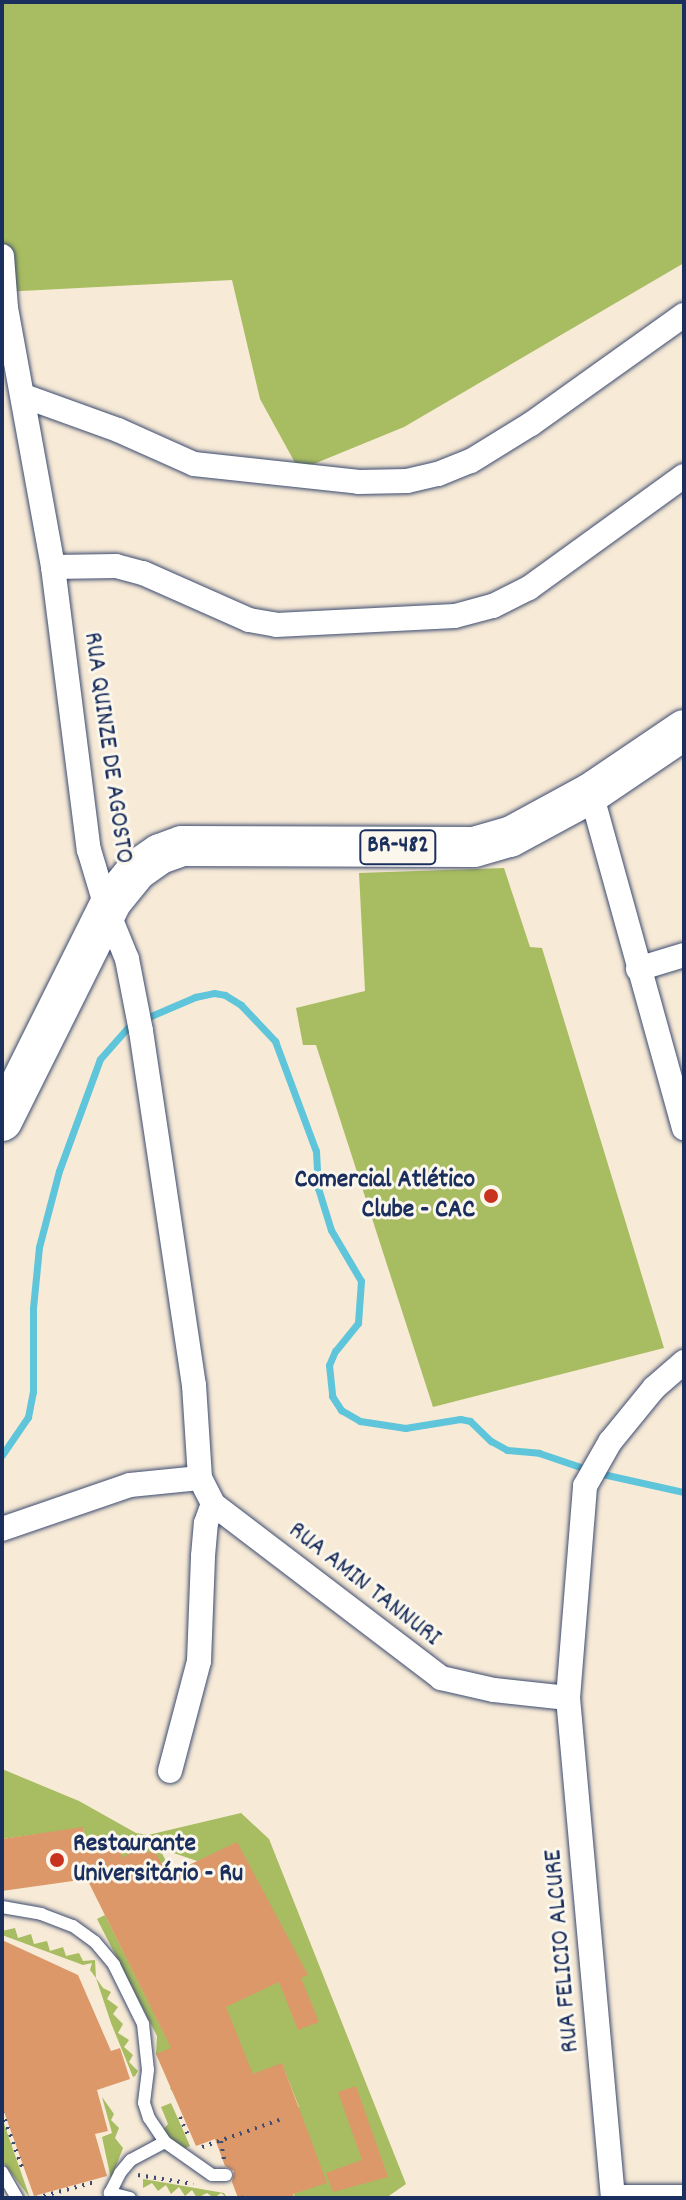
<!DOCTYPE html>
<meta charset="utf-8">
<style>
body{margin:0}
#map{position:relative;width:686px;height:2200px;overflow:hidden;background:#f7ead6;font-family:Dekko,sans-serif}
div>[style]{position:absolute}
.green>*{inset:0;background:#a8bc61}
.stream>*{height:7px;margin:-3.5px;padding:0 3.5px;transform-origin:3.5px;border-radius:3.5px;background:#5ec5da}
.building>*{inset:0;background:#dc9869}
.path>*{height:4px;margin-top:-2px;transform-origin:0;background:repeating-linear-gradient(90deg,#3c4b70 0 2px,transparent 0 8px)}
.roads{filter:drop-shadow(0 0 2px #3c4b70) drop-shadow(0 0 2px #3c4b70)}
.service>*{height:12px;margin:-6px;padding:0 6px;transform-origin:6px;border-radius:6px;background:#fff}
.minor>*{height:24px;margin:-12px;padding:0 12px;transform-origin:12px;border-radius:12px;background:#fff}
.trunk>*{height:40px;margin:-20px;padding:0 20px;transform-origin:20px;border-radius:20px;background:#fff}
.dots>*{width:22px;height:22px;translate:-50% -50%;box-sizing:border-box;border:4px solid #fbf7ec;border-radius:50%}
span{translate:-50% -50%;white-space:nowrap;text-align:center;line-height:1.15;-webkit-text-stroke:6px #fbf7ec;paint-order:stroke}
.shield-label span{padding:2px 6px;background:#fbf7ec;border:2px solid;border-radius:6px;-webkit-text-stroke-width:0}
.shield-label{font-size:24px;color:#1b2f5e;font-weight:700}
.street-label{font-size:26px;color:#1b2f5e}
.poi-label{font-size:26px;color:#1b2f5e;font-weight:700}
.right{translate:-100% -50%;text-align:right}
.left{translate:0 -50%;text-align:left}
.frame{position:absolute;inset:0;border:4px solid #1b2f5e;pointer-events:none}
</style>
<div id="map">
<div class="green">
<i style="clip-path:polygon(2px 2px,684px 2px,684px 263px,404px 427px,299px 470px,260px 399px,232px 280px,2px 292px)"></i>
<i style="clip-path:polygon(504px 868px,530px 947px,542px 948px,664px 1348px,433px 1407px,316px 1045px,303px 1045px,296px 1008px,365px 991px,359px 873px)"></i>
<i style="clip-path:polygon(2px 1769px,79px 1801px,136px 1833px,148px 1835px,241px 1813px,269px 1839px,406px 2184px,386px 2198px,295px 2198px,274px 2117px,299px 2107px,282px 2064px,179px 2102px,170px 2088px,203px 2075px,156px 2054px,157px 2036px,97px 1919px,105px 1915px,165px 2035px,205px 1859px,197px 1861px,159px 1848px,166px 1861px,135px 1878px,86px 1850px,83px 1828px,2px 1839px)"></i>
<i style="clip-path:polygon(15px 1928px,18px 1938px,31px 1934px,34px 1944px,47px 1941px,50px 1951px,63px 1947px,66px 1956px,79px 1953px,83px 1961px,95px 1960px,96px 1978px,103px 1988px,111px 1992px,107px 1999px,118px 2007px,113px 2014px,123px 2024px,118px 2033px,129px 2040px,124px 2047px,133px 2055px,129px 2062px,138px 2071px,135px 2076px,133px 2077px,111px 2023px,96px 1978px,90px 1970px,92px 1963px,83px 1965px,2px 1935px,2px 1931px)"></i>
<i style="clip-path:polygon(102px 2097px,114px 2114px,111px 2120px,119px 2128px,115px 2138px,123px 2148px,111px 2179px,102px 2137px,112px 2133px)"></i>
<i style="clip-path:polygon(171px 2103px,190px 2146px,184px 2149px,171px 2143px,163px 2130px,168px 2124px,161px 2107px)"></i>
<i style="clip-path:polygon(2px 2118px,30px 2198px,2px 2161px)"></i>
<i style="clip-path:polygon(143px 2179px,224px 2193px,227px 2198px,221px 2193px,214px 2198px,207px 2193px,197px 2198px,192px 2190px,185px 2196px,179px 2187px,171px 2194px,166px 2185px,158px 2191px,152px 2183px,143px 2188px)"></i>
</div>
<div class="stream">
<i style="left:2px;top:1455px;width:46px;rotate:-55.6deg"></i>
<i style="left:28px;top:1417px;width:25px;rotate:-79deg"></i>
<i style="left:33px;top:1392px;width:84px;rotate:-90deg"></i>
<i style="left:33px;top:1308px;width:61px;rotate:-84.4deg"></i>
<i style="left:39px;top:1247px;width:79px;rotate:-75.3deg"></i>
<i style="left:59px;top:1171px;width:119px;rotate:-69.9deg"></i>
<i style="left:100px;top:1059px;width:45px;rotate:-48.6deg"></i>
<i style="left:130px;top:1025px;width:71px;rotate:-23.3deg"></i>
<i style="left:195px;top:997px;width:19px;rotate:-12deg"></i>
<i style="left:214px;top:993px;width:11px;rotate:10deg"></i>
<i style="left:225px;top:995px;width:19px;rotate:32deg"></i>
<i style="left:241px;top:1005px;width:50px;rotate:46.6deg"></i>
<i style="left:275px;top:1041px;width:117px;rotate:69.6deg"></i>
<i style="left:316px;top:1151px;width:37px;rotate:87deg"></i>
<i style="left:318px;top:1188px;width:44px;rotate:72.8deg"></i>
<i style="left:331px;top:1230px;width:59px;rotate:59.5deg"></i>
<i style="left:361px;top:1281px;width:42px;rotate:94.1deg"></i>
<i style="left:358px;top:1323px;width:36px;rotate:129deg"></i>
<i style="left:335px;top:1351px;width:15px;rotate:113deg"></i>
<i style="left:329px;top:1365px;width:31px;rotate:84deg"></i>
<i style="left:332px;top:1396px;width:17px;rotate:57deg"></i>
<i style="left:341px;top:1410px;width:22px;rotate:30deg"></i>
<i style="left:360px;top:1421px;width:46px;rotate:8.8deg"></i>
<i style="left:405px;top:1428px;width:56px;rotate:-9.3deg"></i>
<i style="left:460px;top:1419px;width:10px;rotate:11deg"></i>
<i style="left:470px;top:1421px;width:29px;rotate:44deg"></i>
<i style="left:491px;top:1441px;width:18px;rotate:29deg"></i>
<i style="left:507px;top:1450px;width:32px;rotate:5deg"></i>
<i style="left:539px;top:1453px;width:62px;rotate:18.7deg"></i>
<i style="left:598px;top:1473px;width:88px;rotate:12.5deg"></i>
</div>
<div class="building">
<i style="clip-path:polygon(83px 1827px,86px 1850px,120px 1845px,122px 1858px,144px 1846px,148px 1853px,154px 1850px,168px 1875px,237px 1842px,308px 1975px,301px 1978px,319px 2022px,298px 2030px,279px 1982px,226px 2007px,253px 2074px,282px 2063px,327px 2183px,293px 2194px,295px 2198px,238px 2198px,232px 2182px,234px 2171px,225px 2166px,215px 2139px,196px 2146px,156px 2054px,171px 2048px,87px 1879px,2px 1891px,2px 1839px)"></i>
<i style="clip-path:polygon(2px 1940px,78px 1975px,111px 2051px,120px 2048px,130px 2079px,97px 2090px,108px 2131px,95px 2134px,107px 2176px,34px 2196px,2px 2106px)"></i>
<i style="clip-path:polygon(356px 2086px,388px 2177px,333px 2192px,326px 2173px,362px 2160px,338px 2092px)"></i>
</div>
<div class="path">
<i style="left:2px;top:2112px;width:62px;rotate:70.1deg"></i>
<i style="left:180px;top:2117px;width:22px;rotate:66deg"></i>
<i style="left:221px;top:2141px;width:19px;rotate:81deg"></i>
<i style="left:202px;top:2147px;width:82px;rotate:-19.3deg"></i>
<i style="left:138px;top:2175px;width:56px;rotate:9.3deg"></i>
<i style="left:36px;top:2198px;width:61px;rotate:-15.2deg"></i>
<i style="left:242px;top:2198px;width:6px;rotate:-18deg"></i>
</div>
<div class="roads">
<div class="service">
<i style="left:2px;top:1907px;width:40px;rotate:10deg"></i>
<i style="left:41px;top:1914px;width:34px;rotate:21deg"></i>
<i style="left:73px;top:1926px;width:27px;rotate:36deg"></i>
<i style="left:95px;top:1942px;width:30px;rotate:50deg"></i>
<i style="left:114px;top:1965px;width:66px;rotate:63.8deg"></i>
<i style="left:143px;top:2024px;width:46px;rotate:83.8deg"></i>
<i style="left:148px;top:2070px;width:33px;rotate:97deg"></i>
<i style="left:144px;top:2103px;width:16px;rotate:72deg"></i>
<i style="left:149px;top:2118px;width:29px;rotate:56deg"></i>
<i style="left:165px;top:2142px;width:57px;rotate:35.1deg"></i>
<i style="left:212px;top:2175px;width:14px"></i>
<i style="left:2px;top:2172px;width:30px;rotate:60deg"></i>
<i style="left:130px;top:2198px;width:21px;rotate:-166deg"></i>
<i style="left:110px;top:2193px;width:22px;rotate:-63deg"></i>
<i style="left:120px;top:2173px;width:17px;rotate:-50deg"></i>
<i style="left:131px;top:2160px;width:38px;rotate:-28deg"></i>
</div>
<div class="minor">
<i style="left:2px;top:256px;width:52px;rotate:85.6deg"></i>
<i style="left:6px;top:308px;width:263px;rotate:79.7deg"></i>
<i style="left:53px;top:567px;width:285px;rotate:82.8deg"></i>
<i style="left:89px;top:850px;width:63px;rotate:73.3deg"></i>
<i style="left:107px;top:910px;width:53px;rotate:67.8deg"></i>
<i style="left:127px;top:959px;width:73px;rotate:79deg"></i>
<i style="left:141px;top:1031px;width:358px;rotate:81.5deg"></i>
<i style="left:194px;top:1385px;width:93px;rotate:86.3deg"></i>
<i style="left:200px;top:1478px;width:29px;rotate:63deg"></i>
<i style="left:213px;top:1504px;width:287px;rotate:37.3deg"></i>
<i style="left:441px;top:1678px;width:54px;rotate:12.8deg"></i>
<i style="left:494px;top:1690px;width:74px;rotate:6.2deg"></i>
<i style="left:24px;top:396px;width:100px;rotate:19.9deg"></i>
<i style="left:118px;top:430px;width:83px;rotate:24.1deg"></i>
<i style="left:194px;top:464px;width:166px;rotate:6.2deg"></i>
<i style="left:359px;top:482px;width:48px;rotate:-1.2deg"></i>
<i style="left:407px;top:481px;width:32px;rotate:-13deg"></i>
<i style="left:438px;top:474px;width:35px;rotate:-22deg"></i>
<i style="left:471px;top:461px;width:70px;rotate:-31.7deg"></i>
<i style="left:531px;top:424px;width:188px;rotate:-35.5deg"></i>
<i style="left:53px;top:567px;width:63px;rotate:-0.9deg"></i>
<i style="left:116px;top:566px;width:28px;rotate:15deg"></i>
<i style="left:143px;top:573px;width:116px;rotate:23.9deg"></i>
<i style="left:249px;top:620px;width:27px;rotate:10deg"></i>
<i style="left:276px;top:625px;width:179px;rotate:-2.9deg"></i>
<i style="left:455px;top:616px;width:39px;rotate:-15deg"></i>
<i style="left:493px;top:606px;width:40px;rotate:-26.6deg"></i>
<i style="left:529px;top:588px;width:191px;rotate:-35.9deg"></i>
<i style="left:591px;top:793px;width:348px;rotate:74.5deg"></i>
<i style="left:638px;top:969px;width:48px;rotate:-16.9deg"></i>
<i style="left:2px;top:1529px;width:135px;rotate:-19deg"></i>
<i style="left:130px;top:1485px;width:70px;rotate:-5.7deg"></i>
<i style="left:170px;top:1771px;width:114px;rotate:-75.2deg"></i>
<i style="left:199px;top:1661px;width:105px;rotate:-87.8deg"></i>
<i style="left:203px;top:1556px;width:33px;rotate:-85deg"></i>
<i style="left:206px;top:1523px;width:20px;rotate:-70deg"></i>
<i style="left:613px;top:2197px;width:71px"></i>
<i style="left:613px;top:2198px;width:502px;rotate:-95.14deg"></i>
<i style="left:568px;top:1698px;width:213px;rotate:-85.4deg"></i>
<i style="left:585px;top:1486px;width:51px;rotate:-60.4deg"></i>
<i style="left:610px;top:1442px;width:70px;rotate:-50.8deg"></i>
<i style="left:654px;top:1388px;width:40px;rotate:-41deg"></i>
</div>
<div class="trunk">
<i style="left:2px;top:1121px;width:245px;rotate:-63.5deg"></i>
<i style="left:111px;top:902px;width:41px;rotate:-50.9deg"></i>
<i style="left:137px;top:870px;width:28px;rotate:-35deg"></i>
<i style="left:160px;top:854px;width:23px;rotate:-20deg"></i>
<i style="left:182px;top:846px;width:292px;rotate:0.2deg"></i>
<i style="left:474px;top:847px;width:37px;rotate:-16deg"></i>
<i style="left:510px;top:837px;width:92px;rotate:-28.5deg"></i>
<i style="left:591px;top:793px;width:112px;rotate:-34.1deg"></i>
</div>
</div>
<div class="dots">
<i style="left:491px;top:1196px;background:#c8321e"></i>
<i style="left:57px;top:1860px;background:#c8321e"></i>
</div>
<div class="shield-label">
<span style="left:398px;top:847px">BR-482</span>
</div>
<div class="street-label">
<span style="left:107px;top:748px;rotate:82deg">RUA QUINZE DE AGOSTO</span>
<span style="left:364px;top:1585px;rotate:38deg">RUA AMIN TANNURI</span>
<span style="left:563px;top:1951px;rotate:-95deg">RUA FELICIO ALCURE</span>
</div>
<div class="poi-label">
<span class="right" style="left:475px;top:1196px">Comercial Atlético<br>Clube - CAC</span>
<span class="left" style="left:73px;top:1860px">Restaurante<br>Universitário - Ru</span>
</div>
<div class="frame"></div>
</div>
